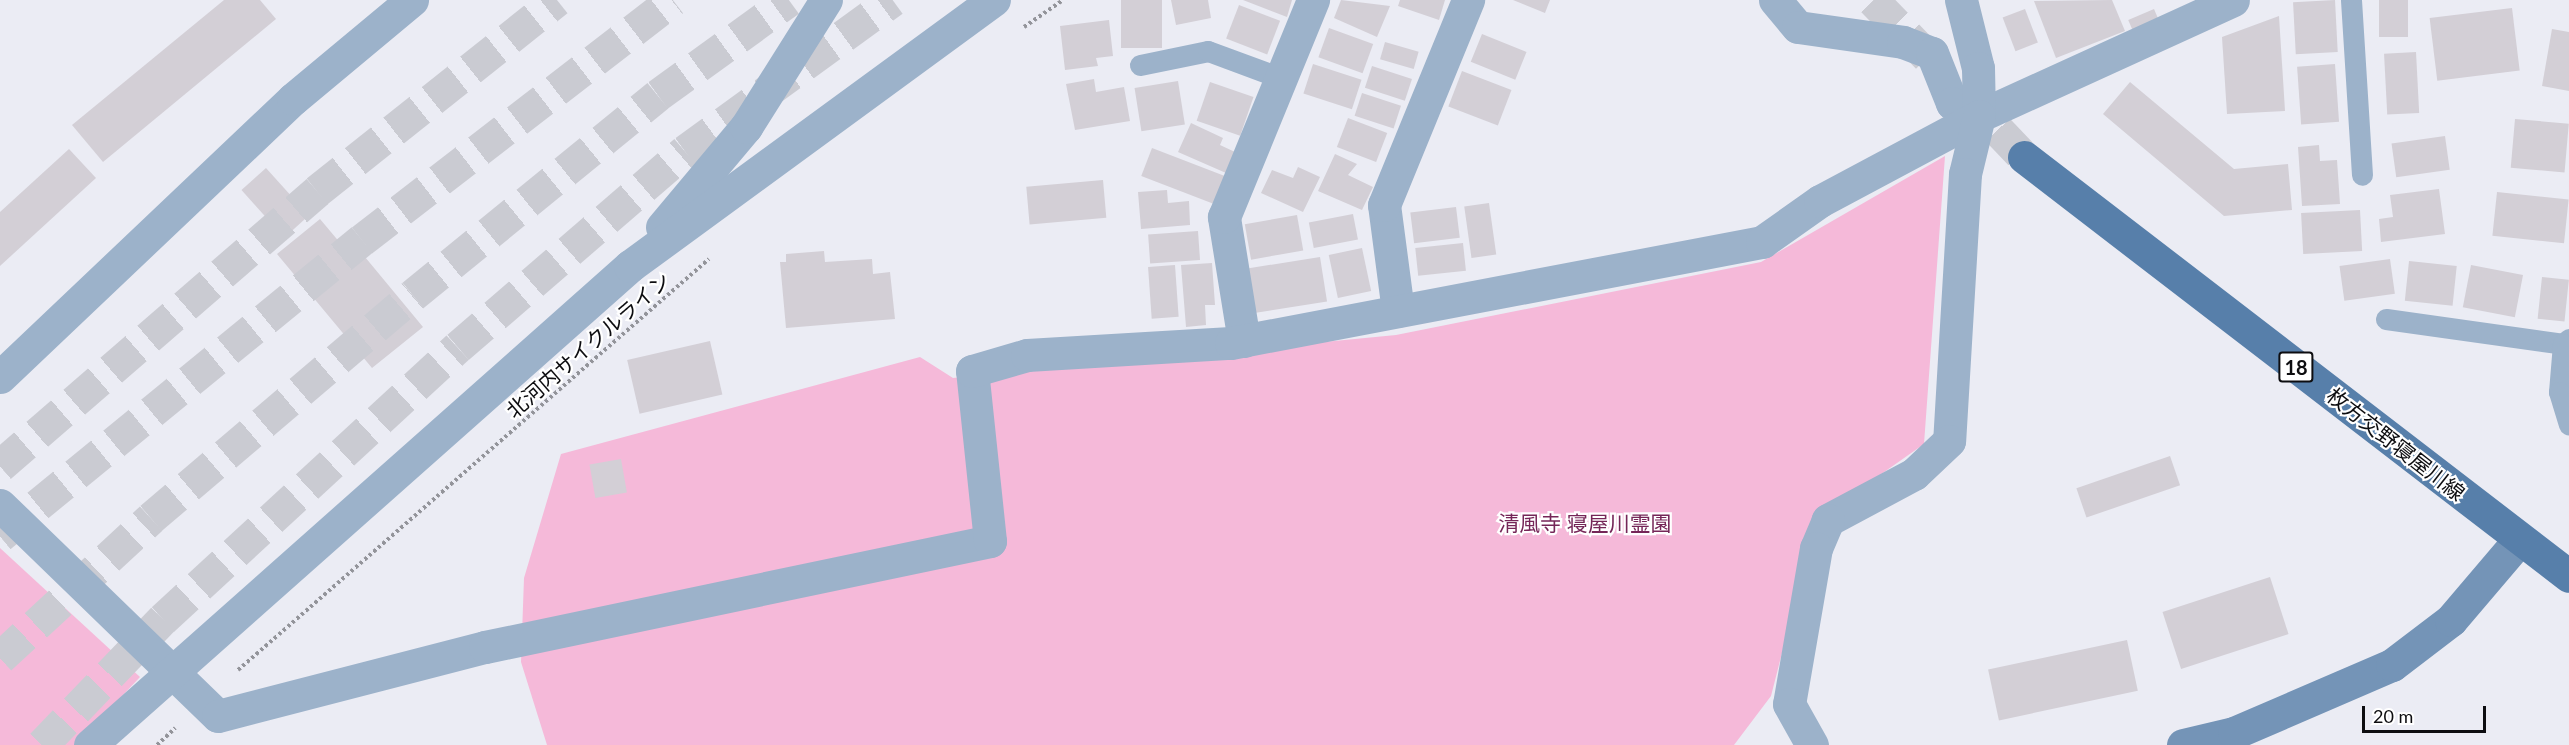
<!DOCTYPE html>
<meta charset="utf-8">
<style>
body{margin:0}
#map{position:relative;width:2569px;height:745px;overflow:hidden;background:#ebecf4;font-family:Lato,"Noto Sans JP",sans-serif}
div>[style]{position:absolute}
.green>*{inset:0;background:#f5b9d9}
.building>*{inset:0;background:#d3cfd6;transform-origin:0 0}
.primary-tunnel>*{height:33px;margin-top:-16.5px;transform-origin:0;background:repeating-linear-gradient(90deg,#cacbd2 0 33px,transparent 0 49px)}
.highway-tunnel>*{height:33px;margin-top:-16.5px;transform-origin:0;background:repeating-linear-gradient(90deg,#cacbd2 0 33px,transparent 0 49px)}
.path>*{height:4px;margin-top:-2px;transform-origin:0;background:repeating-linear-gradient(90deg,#93949a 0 3px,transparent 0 6px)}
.lane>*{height:21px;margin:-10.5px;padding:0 10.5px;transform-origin:10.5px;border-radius:10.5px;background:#9cb2ca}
.street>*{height:33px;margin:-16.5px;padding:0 16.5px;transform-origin:16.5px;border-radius:16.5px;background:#9cb2ca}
.secondary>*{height:33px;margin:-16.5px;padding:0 16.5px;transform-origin:16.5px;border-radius:16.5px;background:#7494b7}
.primary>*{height:33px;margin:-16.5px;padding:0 16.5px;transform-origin:16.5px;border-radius:16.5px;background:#577faa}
span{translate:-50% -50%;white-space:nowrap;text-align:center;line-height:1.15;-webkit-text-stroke:4.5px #fff;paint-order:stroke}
.shield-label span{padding:2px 4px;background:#fff;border:2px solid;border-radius:4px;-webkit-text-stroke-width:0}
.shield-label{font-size:20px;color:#0d0d10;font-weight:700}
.street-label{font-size:21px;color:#0d0d10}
.park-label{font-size:21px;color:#752658}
.scale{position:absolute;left:2362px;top:706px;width:124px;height:27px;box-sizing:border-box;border:3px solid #0d0d10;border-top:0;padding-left:8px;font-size:18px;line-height:21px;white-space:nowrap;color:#0d0d10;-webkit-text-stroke:4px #fff;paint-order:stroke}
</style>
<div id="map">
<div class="green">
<i style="clip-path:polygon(1945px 156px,1924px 444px,1816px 520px,1771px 696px,1734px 745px,547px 745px,521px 662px,524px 578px,561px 454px,920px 357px,953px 378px,1396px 335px,1761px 262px)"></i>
<i style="clip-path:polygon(0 548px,140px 677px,76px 745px,0 745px)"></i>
</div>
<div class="building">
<i style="clip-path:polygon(224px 0,260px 0,276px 19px,103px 162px,72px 125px)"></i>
<i style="left:1121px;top:0;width:41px;height:48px"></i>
<i style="clip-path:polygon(1171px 0,1208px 0,1211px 18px,1176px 25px)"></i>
<i style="clip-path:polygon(1243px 0,1292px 0,1287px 17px)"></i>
<i style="clip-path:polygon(1341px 0,1390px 6px,1377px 37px,1334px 18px)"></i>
<i style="clip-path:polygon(1400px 0,1445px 0,1439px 20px,1398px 6px)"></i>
<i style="clip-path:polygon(1513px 0,1550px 0,1545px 13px)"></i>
<i style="clip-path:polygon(2112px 0,2125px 31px,2056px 58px,2034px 1px)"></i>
<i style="left:2335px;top:0;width:52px;height:42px;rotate:87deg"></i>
<i style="left:2379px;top:0;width:29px;height:37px"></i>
<i style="left:1239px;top:5px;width:44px;height:36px;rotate:21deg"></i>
<i style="left:2512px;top:8px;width:63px;height:83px;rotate:83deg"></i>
<i style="left:2025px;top:9px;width:36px;height:24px;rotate:69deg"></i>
<i style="left:2154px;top:9px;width:15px;height:28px;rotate:67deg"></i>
<i style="clip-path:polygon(2279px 16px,2285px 111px,2227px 114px,2222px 37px)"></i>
<i style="clip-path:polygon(1109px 20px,1113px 56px,1096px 58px,1098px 66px,1065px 70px,1060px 26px)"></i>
<i style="left:1329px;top:28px;width:47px;height:31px;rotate:20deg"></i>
<i style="clip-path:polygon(2552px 29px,2569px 32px,2569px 91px,2542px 86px)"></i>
<i style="left:1482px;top:34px;width:48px;height:30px;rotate:22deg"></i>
<i style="left:1385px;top:42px;width:35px;height:18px;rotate:16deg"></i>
<i style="left:2416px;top:52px;width:61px;height:32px;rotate:87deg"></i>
<i style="left:1313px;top:64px;width:51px;height:31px;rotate:18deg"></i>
<i style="left:2335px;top:64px;width:58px;height:38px;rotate:86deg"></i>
<i style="left:1372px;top:66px;width:42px;height:23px;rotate:18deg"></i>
<i style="left:1462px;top:71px;width:53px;height:38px;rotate:21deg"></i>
<i style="clip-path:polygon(1094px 79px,1096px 92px,1124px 87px,1130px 121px,1075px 130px,1066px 84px)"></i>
<i style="left:1178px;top:81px;width:44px;height:44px;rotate:81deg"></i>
<i style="left:1210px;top:82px;width:46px;height:41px;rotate:19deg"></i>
<i style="clip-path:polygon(2130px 82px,2234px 169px,2288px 164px,2292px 210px,2224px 216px,2103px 114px)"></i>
<i style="left:1362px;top:93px;width:41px;height:24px;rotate:18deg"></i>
<i style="left:1348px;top:118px;width:42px;height:31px;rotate:21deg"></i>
<i style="left:2515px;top:119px;width:54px;height:49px;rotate:5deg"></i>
<i style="clip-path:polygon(1191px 123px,1223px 138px,1220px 145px,1235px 152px,1226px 173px,1178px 152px)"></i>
<i style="left:2445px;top:136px;width:34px;height:54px;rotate:82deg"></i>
<i style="clip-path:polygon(2319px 145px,2320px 161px,2337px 160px,2340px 204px,2302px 206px,2298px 147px)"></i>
<i style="left:1152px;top:148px;width:80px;height:30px;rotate:21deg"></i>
<i style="clip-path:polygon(69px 149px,96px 178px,0 266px,0 212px)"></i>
<i style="clip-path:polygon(1335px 154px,1357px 164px,1348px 175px,1373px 187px,1362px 210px,1318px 191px)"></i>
<i style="clip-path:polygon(1298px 167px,1320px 177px,1303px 212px,1261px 193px,1272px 170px,1293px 178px)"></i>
<i style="left:266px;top:168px;width:64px;height:33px;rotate:48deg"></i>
<i style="left:1103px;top:180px;width:38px;height:77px;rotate:85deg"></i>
<i style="clip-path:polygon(2439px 189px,2445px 234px,2381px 242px,2379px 219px,2393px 217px,2390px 195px)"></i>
<i style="clip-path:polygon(1167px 190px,1168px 203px,1189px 201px,1190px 225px,1141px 229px,1138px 192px)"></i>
<i style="left:2497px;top:192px;width:72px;height:44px;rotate:6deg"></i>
<i style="left:1489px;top:203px;width:52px;height:25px;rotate:82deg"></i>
<i style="left:1456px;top:207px;width:31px;height:46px;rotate:83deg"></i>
<i style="left:2360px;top:210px;width:41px;height:59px;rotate:87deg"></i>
<i style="left:1353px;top:214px;width:26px;height:45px;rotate:79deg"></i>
<i style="left:1297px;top:215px;width:36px;height:53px;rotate:80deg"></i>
<i style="clip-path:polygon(320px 219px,357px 263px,365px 257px,423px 327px,372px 368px,277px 254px)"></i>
<i style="left:1198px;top:231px;width:29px;height:50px;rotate:86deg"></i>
<i style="left:1463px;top:243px;width:28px;height:48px;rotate:84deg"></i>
<i style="left:1362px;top:248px;width:44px;height:34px;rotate:78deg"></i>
<i style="clip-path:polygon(824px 251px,825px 262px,872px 259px,873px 274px,890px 272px,895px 319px,786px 328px,780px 262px,786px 262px,786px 254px)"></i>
<i style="left:1320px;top:257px;width:45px;height:80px;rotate:81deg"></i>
<i style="left:2390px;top:259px;width:35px;height:51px;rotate:82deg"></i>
<i style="left:2409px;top:261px;width:48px;height:40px;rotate:6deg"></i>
<i style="clip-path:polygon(1212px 263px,1215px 305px,1205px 305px,1206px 325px,1186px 327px,1181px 265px)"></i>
<i style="left:1175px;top:265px;width:52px;height:27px;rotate:86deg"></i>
<i style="left:2471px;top:265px;width:53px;height:43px;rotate:11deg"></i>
<i style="left:2542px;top:277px;width:27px;height:42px;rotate:6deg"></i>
<i style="left:710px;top:341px;width:55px;height:85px;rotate:77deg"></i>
<i style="left:2170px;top:456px;width:31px;height:99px;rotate:71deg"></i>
<i style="left:621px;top:459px;width:34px;height:32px;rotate:80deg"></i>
<i style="left:2270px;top:577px;width:60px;height:113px;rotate:72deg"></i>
<i style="left:2127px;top:640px;width:52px;height:142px;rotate:78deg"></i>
</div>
<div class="primary-tunnel">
<i style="left:1873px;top:0;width:79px;rotate:46deg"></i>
<i style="left:1964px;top:94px;width:87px;rotate:46.4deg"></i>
</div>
<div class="highway-tunnel">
<i style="left:0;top:466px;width:420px;rotate:-40.9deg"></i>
<i style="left:317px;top:191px;width:307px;rotate:-38.5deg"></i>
<i style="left:0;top:536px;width:468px;rotate:-39.3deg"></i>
<i style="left:362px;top:240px;width:393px;rotate:-37.7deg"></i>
<i style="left:0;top:658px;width:206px;rotate:-42.8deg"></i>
<i style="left:151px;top:518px;width:344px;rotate:-40.4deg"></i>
<i style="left:413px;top:295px;width:316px;rotate:-39.2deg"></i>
<i style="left:658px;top:95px;width:162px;rotate:-35.9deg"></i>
<i style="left:42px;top:745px;width:175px;rotate:-46.2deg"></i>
<i style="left:163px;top:619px;width:401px;rotate:-42.7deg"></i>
<i style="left:458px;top:347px;width:300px;rotate:-40.8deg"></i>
<i style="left:685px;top:151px;width:257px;rotate:-36deg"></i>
</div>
<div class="path">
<i style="left:1024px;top:27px;width:47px;rotate:-34.7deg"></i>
<i style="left:238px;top:670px;width:625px;rotate:-41.11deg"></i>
<i style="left:157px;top:745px;width:25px;rotate:-43deg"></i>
</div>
<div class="lane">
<i style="left:2351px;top:0;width:175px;rotate:86.4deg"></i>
<i style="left:1140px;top:65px;width:69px;rotate:-11.6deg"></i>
<i style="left:1208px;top:51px;width:78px;rotate:20.3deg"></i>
<i style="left:2386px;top:319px;width:179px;rotate:8deg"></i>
<i style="left:2569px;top:339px;width:8px;rotate:140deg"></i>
<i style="left:2563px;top:344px;width:48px;rotate:94.8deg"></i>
<i style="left:2559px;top:392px;width:34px;rotate:73deg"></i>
</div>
<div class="street">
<i style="left:1775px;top:0;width:35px;rotate:50deg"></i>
<i style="left:1798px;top:27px;width:106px;rotate:8.1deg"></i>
<i style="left:1903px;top:42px;width:31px;rotate:21deg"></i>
<i style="left:1932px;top:53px;width:54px;rotate:68.2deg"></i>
<i style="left:1952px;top:103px;width:30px;rotate:26deg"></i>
<i style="left:1979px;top:116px;width:279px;rotate:-24.5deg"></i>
<i style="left:1961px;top:0;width:70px;rotate:76deg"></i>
<i style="left:1978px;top:68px;width:48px;rotate:88.8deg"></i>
<i style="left:662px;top:227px;width:131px;rotate:-50deg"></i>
<i style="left:746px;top:127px;width:150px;rotate:-57.8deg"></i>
<i style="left:1398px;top:311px;width:107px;rotate:-97.5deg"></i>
<i style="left:1384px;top:205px;width:222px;rotate:-67.7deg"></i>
<i style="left:1244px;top:341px;width:126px;rotate:-99.2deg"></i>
<i style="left:1224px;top:217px;width:235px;rotate:-67.7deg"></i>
<i style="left:0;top:377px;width:404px;rotate:-43.5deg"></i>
<i style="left:293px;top:99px;width:155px;rotate:-39.8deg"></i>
<i style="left:0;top:505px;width:303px;rotate:44.1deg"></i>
<i style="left:218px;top:716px;width:276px;rotate:-14.5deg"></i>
<i style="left:485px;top:647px;width:516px;rotate:-11.85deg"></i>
<i style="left:990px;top:541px;width:171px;rotate:-96deg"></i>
<i style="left:972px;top:371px;width:57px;rotate:-16.2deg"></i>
<i style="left:1027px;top:355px;width:204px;rotate:-3.4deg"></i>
<i style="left:1231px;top:343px;width:541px;rotate:-10.77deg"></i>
<i style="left:1762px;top:242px;width:71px;rotate:-35.3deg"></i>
<i style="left:1820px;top:201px;width:180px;rotate:-28.1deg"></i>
<i style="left:1979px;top:116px;width:60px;rotate:103.6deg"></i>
<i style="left:1965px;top:174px;width:267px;rotate:93.4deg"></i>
<i style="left:1949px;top:441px;width:48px;rotate:136.7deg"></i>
<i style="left:1914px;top:474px;width:98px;rotate:151.9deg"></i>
<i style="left:1828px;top:520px;width:30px;rotate:113deg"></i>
<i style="left:1816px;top:548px;width:158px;rotate:99.8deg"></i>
<i style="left:1789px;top:704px;width:47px;rotate:60.7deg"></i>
<i style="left:90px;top:745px;width:722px;rotate:-41.57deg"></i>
<i style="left:630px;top:266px;width:451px;rotate:-36.2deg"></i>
</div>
<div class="secondary">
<i style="left:2183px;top:745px;width:52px;rotate:-13.2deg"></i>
<i style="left:2234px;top:733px;width:172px;rotate:-23.3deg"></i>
<i style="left:2392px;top:665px;width:74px;rotate:-37.3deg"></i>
<i style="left:2451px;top:620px;width:106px;rotate:-49.6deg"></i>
</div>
<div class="primary">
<i style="left:2024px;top:157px;width:687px;rotate:37.55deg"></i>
</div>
<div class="shield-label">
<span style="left:2296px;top:367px">18</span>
</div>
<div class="street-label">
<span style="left:588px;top:345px;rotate:-41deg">北河内サイクルライン</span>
<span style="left:2396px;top:444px;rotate:38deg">枚方交野寝屋川線</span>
</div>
<div class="park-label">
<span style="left:1585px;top:523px">清風寺 寝屋川霊園</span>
</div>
<div class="scale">20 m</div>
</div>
